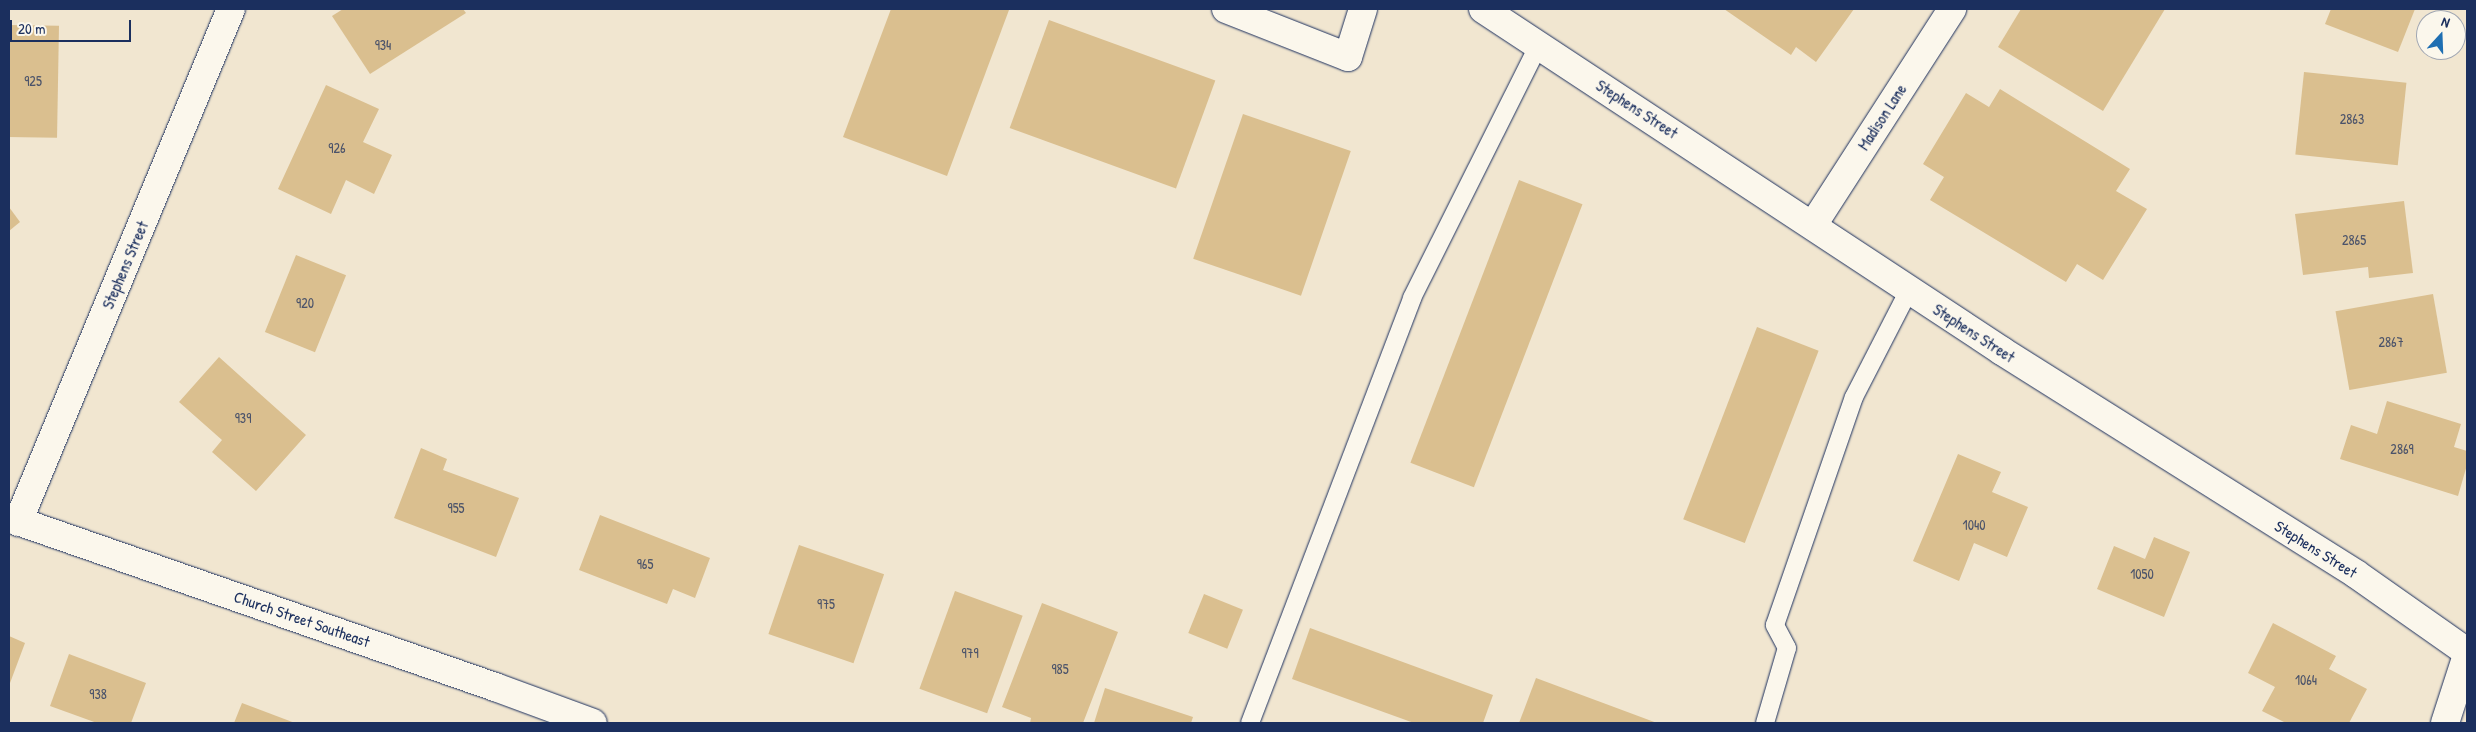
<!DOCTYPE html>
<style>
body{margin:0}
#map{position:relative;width:2476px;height:732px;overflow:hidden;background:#f1e6d0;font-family:"Patrick Hand",sans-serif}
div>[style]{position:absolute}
.building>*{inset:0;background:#dabf8f;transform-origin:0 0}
.roads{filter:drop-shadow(0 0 1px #1b2f5e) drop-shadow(0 0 1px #1b2f5e)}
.service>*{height:18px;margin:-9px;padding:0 9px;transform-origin:9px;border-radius:9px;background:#fbf7ec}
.minor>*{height:28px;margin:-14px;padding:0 14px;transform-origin:14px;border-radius:14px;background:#fbf7ec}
.tertiary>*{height:28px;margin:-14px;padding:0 14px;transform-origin:14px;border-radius:14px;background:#fbf7ec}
span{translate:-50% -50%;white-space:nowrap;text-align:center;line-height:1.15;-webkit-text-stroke:4px #fbf7ec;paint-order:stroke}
.number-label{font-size:14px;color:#4b536a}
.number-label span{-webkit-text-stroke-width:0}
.street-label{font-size:16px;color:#1b2f5e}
.frame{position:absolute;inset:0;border:10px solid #1b2f5e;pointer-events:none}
.north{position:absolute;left:2416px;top:10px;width:50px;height:50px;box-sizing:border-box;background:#fbf7ec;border:1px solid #a1a7b3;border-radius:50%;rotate:20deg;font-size:14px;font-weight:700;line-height:20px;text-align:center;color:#1b2f5e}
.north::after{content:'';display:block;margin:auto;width:18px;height:22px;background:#1f6fb2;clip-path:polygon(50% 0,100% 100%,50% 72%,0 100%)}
.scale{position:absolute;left:10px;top:20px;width:121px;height:22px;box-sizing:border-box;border:2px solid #1b2f5e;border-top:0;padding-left:6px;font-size:15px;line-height:18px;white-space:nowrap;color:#1b2f5e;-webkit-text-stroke:4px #fbf7ec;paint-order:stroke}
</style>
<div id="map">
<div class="building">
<i style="clip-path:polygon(343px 9px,463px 9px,466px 13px,370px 74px,332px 16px)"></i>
<i style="clip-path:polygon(891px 9px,1009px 10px,947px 176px,843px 137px)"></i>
<i style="clip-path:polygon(1724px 9px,1854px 9px,1816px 62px,1796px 47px,1791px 55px)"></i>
<i style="clip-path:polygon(2021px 9px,2165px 9px,2103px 111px,1998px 47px)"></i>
<i style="clip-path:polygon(2331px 9px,2415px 9px,2398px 52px,2325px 24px)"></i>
<i style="left:1049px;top:20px;width:177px;height:115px;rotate:20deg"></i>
<i style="left:9px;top:25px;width:50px;height:112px;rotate:1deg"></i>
<i style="left:2304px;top:72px;width:103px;height:83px;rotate:6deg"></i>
<i style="clip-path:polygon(326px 85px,379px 109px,363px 142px,392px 155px,374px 194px,346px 180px,331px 214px,278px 189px)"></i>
<i style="clip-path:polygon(2000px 89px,2130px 169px,2116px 191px,2147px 209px,2103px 280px,2077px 264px,2066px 282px,1930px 200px,1944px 177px,1923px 164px,1966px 93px,1989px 107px)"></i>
<i style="left:1243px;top:114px;width:114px;height:153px;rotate:19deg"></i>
<i style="left:1519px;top:180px;width:68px;height:303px;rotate:21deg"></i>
<i style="clip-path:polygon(2404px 201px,2413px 273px,2369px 278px,2368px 267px,2303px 275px,2295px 214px)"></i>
<i style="clip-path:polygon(9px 207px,20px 222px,9px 231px)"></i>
<i style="left:296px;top:255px;width:54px;height:83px;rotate:22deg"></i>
<i style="left:2433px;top:294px;width:80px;height:99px;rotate:80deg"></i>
<i style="left:1757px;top:327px;width:66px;height:206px;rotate:21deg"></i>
<i style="clip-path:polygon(219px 357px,306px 435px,256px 491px,212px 452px,222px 440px,179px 402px)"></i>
<i style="clip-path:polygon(2387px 401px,2461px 424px,2454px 447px,2467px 451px,2467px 465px,2458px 496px,2340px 459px,2351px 425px,2377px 434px)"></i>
<i style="clip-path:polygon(421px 448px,447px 459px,443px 470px,519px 498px,496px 557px,394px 518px)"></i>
<i style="clip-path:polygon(1958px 454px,2001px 472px,1992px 492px,2028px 507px,2007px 557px,1974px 543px,1959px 581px,1913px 561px)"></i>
<i style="clip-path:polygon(600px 515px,710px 558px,695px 598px,673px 589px,667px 604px,579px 570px)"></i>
<i style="clip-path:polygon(2154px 537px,2190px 552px,2164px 617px,2097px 589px,2114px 546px,2145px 559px)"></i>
<i style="left:799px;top:545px;width:90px;height:94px;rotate:19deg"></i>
<i style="left:955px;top:591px;width:72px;height:104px;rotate:20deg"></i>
<i style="left:1204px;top:594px;width:42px;height:42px;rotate:22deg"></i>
<i style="clip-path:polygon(1042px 603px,1118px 632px,1083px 723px,1030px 723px,1031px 718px,1002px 707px)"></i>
<i style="clip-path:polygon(2273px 623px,2336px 656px,2329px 669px,2367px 689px,2349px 723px,2286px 723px,2262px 711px,2275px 687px,2248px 673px)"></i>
<i style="clip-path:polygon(1310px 628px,1493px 695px,1483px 723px,1414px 723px,1292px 679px)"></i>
<i style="clip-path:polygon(9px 636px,25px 643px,10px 683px,9px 682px)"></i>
<i style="clip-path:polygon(69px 654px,146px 683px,131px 723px,97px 723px,50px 706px)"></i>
<i style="clip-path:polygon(1536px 678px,1657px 723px,1519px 723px)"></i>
<i style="clip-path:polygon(1105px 688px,1193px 717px,1191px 723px,1094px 723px)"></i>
<i style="clip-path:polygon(242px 703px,295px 723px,234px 723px)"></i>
</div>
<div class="roads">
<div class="service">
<i style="left:1250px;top:723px;width:455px;rotate:-69.1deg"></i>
<i style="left:1412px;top:298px;width:284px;rotate:-63.4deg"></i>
<i style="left:1765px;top:723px;width:78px;rotate:-73.7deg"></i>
<i style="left:1787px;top:648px;width:26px;rotate:-118deg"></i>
<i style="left:1775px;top:625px;width:241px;rotate:-70.9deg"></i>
<i style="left:1854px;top:397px;width:120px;rotate:-62.8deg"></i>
</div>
<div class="minor">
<i style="left:1226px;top:9px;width:131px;rotate:21.5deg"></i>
<i style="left:1348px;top:57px;width:50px;rotate:-72.6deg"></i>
<i style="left:1483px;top:9px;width:622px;rotate:33.38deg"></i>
<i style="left:2002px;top:351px;width:418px;rotate:32.2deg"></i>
<i style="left:2356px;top:574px;width:136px;rotate:35.1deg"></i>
<i style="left:1813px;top:225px;width:257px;rotate:-57.2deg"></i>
<i style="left:18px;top:522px;width:555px;rotate:-67.45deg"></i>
<i style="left:2445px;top:723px;width:71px;rotate:-72.1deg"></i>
</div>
<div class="tertiary">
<i style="left:9px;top:518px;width:515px;rotate:19.17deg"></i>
<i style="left:495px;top:687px;width:104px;rotate:20.2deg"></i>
</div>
</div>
<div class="number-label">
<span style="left:383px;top:45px">934</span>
<span style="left:33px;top:81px">925</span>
<span style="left:2352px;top:119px">2863</span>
<span style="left:337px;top:148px">926</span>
<span style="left:2354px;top:240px">2865</span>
<span style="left:305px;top:303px">920</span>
<span style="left:2391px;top:342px">2867</span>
<span style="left:243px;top:418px">939</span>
<span style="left:2402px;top:449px">2869</span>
<span style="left:456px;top:508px">955</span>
<span style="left:1974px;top:525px">1040</span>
<span style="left:645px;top:564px">965</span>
<span style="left:2142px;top:574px">1050</span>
<span style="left:826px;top:604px">975</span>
<span style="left:970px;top:653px">979</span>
<span style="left:1060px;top:669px">985</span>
<span style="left:2306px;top:680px">1064</span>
<span style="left:98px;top:694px">938</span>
</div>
<div class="street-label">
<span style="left:1637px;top:109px;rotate:33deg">Stephens Street</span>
<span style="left:1882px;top:117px;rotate:-57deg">Madison Lane</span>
<span style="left:125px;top:265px;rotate:-67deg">Stephens Street</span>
<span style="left:1974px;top:333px;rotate:33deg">Stephens Street</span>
<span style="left:2316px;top:549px;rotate:32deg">Stephens Street</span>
<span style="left:302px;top:619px;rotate:19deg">Church Street Southeast</span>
</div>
<div class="frame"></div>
<div class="north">N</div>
<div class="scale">20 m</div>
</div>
